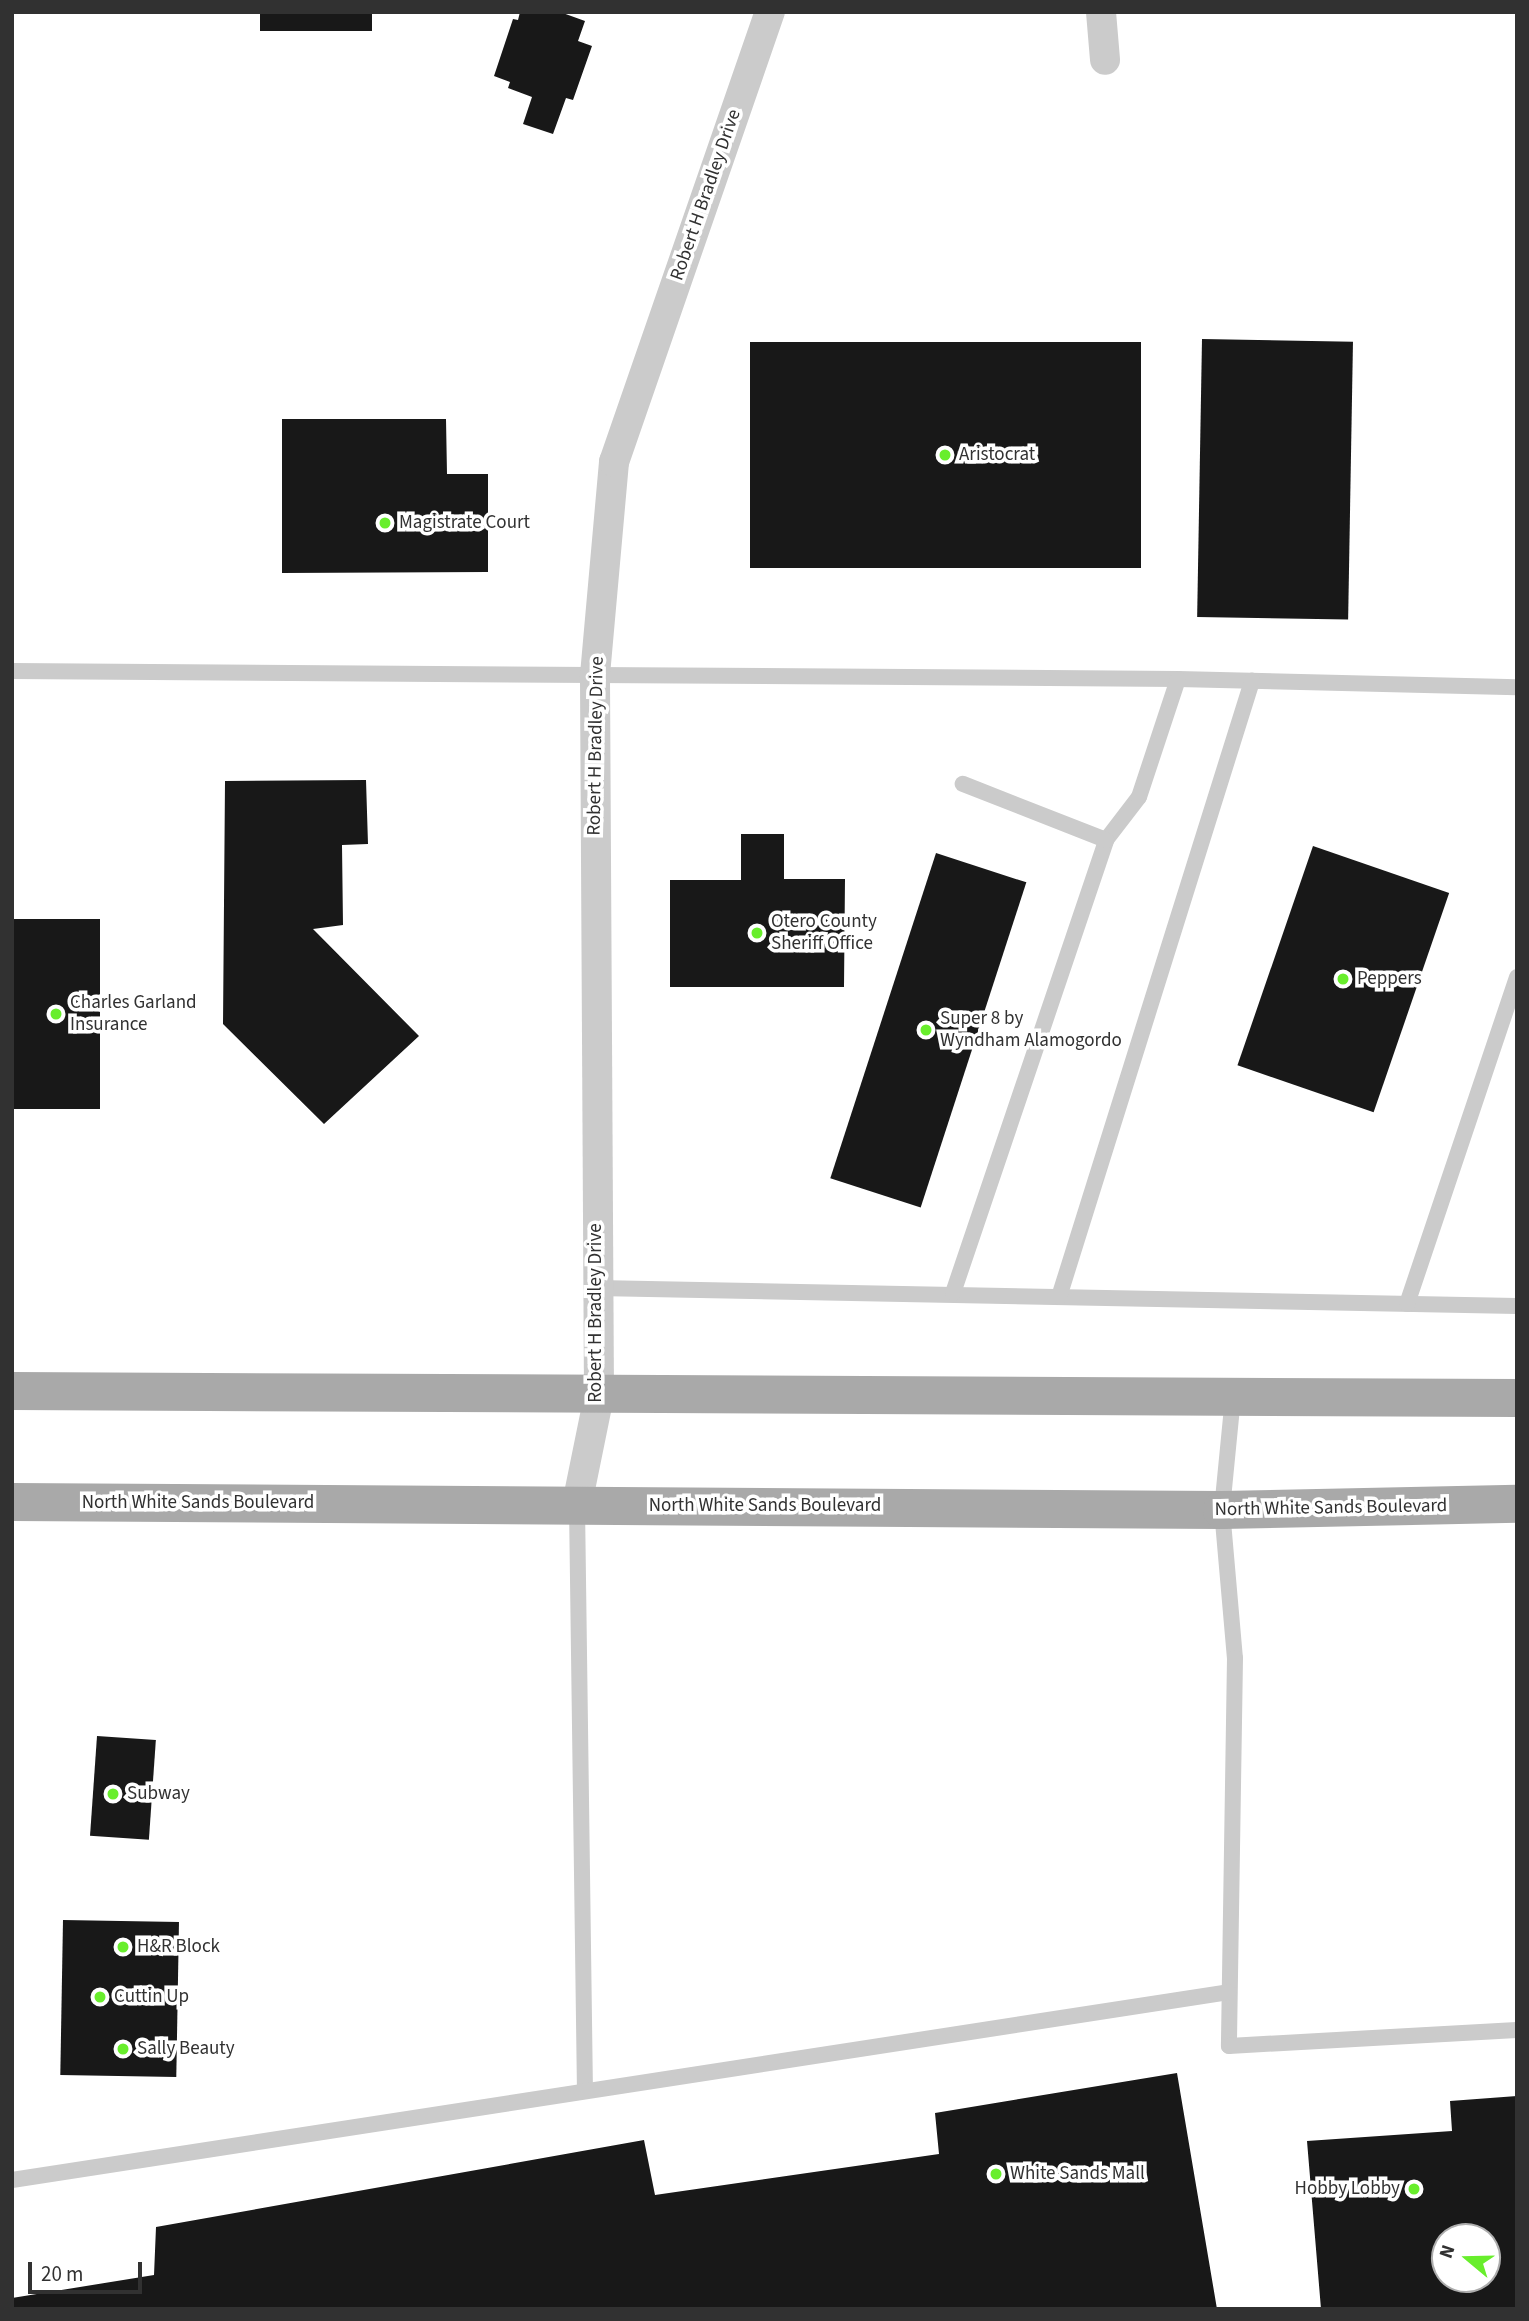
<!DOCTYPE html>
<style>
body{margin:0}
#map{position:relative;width:1529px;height:2321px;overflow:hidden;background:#fff;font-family:"Source Sans 3",sans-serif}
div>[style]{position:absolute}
.building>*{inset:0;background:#181818;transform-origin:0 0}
.service>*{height:16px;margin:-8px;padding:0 8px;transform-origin:8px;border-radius:8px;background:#cbcbcb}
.minor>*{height:30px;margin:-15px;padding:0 15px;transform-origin:15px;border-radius:15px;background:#cbcbcb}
.primary>*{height:38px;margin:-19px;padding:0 19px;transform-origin:19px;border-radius:19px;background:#a9a9a9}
.dots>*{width:19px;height:19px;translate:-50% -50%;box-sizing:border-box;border:4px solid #fff;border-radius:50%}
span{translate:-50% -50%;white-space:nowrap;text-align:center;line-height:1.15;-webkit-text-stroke:7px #fff;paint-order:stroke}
.street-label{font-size:19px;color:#313131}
.poi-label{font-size:19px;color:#313131}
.left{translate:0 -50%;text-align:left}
.right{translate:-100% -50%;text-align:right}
.frame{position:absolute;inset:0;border:14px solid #313131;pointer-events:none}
.north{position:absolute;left:1431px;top:2223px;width:70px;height:70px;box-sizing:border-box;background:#fff;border:2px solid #adadad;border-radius:50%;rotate:289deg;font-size:19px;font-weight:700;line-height:28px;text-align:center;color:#313131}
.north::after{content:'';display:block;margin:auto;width:24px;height:32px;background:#68ee2c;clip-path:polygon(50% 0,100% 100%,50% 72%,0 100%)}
.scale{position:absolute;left:28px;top:2262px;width:114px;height:32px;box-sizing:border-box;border:4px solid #313131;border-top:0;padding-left:9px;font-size:21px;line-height:24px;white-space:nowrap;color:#313131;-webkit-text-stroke:5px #fff;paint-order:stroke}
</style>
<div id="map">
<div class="building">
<i style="left:260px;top:12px;width:112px;height:19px"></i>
<i style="clip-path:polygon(520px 12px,560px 12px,585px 21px,578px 41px,592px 46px,573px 100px,566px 98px,553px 134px,523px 124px,532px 97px,508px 88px,510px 82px,494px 76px,513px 19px,518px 20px)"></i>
<i style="left:1202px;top:339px;width:151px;height:278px;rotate:1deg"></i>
<i style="left:750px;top:342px;width:391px;height:226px"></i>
<i style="clip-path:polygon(282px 419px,446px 419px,447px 474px,488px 474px,488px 572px,282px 573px)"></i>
<i style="clip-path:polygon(366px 780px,368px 844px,342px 845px,343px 925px,313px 929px,419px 1036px,324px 1124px,223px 1024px,225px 781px)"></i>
<i style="clip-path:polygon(741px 834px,784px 834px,784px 879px,845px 879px,844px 987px,670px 987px,670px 880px,741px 880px)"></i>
<i style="left:1313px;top:846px;width:144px;height:232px;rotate:19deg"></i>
<i style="left:936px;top:853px;width:95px;height:342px;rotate:18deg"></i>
<i style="left:12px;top:919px;width:88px;height:190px"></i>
<i style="left:97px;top:1736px;width:59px;height:100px;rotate:4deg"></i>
<i style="left:63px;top:1920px;width:116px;height:155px;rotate:1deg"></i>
<i style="clip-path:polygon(1177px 2073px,1217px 2309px,12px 2309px,12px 2298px,154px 2275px,156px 2227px,644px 2140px,655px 2195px,939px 2154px,935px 2113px)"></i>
<i style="clip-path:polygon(evenodd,1517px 2096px,1517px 2309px,1321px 2309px,1307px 2141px,1452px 2131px,1450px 2101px,1517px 2096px,1445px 2237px,1487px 2237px,1487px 2279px,1445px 2279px,1445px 2237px)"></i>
</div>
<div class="service">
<i style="left:12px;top:671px;width:1166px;rotate:0.39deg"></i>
<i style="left:1178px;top:679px;width:339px;rotate:1.4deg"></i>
<i style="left:1106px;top:840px;width:54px;rotate:-52.5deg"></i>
<i style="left:1139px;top:797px;width:124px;rotate:-71.7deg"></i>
<i style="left:597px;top:1288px;width:920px;rotate:1.12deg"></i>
<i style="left:953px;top:1293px;width:478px;rotate:-71.3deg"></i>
<i style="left:1106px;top:840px;width:154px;rotate:-158.6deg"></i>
<i style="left:1059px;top:1297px;width:646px;rotate:-72.6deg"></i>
<i style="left:1407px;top:1304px;width:345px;rotate:-71.4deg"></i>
<i style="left:1233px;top:1397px;width:114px;rotate:95.6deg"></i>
<i style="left:1222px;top:1510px;width:149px;rotate:85deg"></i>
<i style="left:1235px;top:1658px;width:388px;rotate:90.9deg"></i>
<i style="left:1229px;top:2046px;width:288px;rotate:-3.2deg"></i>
<i style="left:577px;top:1506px;width:585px;rotate:89.22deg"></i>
<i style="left:12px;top:2180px;width:1231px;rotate:-8.78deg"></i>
</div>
<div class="minor">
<i style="left:1101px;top:12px;width:48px;rotate:85.2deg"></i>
<i style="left:577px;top:1504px;width:110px;rotate:-78.5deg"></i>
<i style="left:599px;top:1396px;width:721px;rotate:-90.32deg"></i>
<i style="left:595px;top:675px;width:214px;rotate:-84.9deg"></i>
<i style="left:614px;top:462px;width:476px;rotate:-70.9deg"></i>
</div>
<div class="primary">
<i style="left:12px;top:1391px;width:1505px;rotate:0.27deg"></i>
<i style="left:12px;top:1502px;width:1210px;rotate:0.38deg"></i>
<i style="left:1222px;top:1510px;width:295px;rotate:-1.2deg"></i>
</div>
<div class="dots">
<i style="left:945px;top:455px;background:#68ee2c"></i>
<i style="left:385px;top:523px;background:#68ee2c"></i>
<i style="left:757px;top:933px;background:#68ee2c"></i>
<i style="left:1343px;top:979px;background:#68ee2c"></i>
<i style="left:56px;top:1014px;background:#68ee2c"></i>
<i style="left:926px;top:1030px;background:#68ee2c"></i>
<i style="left:113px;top:1794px;background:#68ee2c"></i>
<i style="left:123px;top:1947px;background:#68ee2c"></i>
<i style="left:100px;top:1997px;background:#68ee2c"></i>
<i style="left:123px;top:2049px;background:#68ee2c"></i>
<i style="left:996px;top:2174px;background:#68ee2c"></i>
<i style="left:1414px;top:2189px;background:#68ee2c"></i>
</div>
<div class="street-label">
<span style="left:706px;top:195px;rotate:-71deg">Robert H Bradley Drive</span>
<span style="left:596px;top:746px;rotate:-89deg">Robert H Bradley Drive</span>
<span style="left:596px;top:1313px;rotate:-90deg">Robert H Bradley Drive</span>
<span style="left:198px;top:1503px">North White Sands Boulevard</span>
<span style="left:765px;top:1506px">North White Sands Boulevard</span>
<span style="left:1331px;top:1508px;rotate:-1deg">North White Sands Boulevard</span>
</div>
<div class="poi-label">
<span class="left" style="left:959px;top:455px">Aristocrat</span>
<span class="left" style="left:399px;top:523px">Magistrate Court</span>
<span class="left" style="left:771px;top:933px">Otero County<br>Sheriff Office</span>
<span class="left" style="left:1357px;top:979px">Peppers</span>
<span class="left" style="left:70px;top:1014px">Charles Garland<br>Insurance</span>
<span class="left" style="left:940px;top:1030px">Super 8 by<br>Wyndham Alamogordo</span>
<span class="left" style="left:127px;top:1794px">Subway</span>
<span class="left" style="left:137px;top:1947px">H&amp;R Block</span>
<span class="left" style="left:114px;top:1997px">Cuttin Up</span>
<span class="left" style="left:137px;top:2049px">Sally Beauty</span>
<span class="left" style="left:1010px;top:2174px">White Sands Mall</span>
<span class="right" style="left:1400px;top:2189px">Hobby Lobby</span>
</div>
<div class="frame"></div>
<div class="north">N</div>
<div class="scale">20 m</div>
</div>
